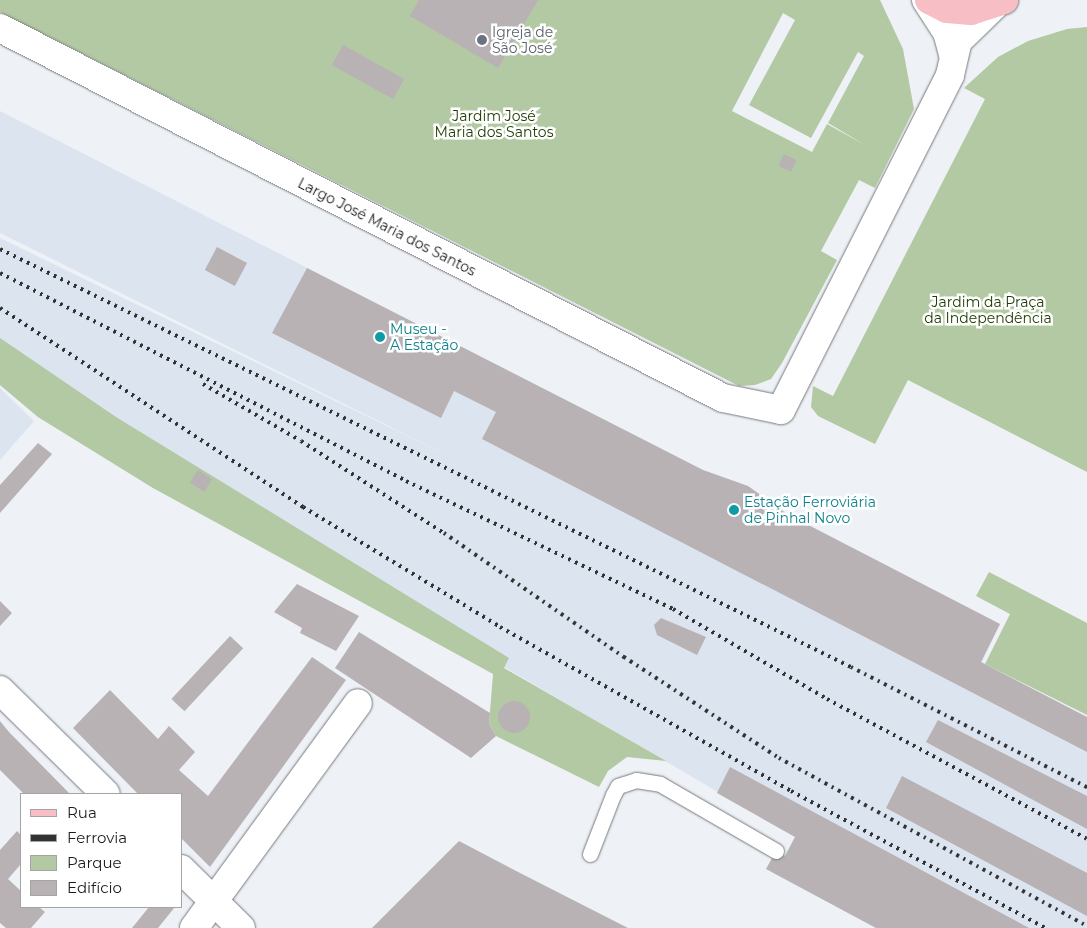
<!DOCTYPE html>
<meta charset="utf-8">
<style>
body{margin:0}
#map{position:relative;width:1087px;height:928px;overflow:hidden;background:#eef2f7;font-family:Montserrat,sans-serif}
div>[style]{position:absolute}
.built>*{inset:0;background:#dce4ef}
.green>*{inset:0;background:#b2c9a3}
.building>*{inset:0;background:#b8b2b5;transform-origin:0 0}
.round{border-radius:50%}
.roads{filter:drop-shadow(0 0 1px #76797d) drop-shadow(0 0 1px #76797d)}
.service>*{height:15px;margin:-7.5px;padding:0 7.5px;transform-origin:7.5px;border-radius:7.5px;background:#fff}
.minor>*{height:28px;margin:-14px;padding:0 14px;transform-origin:14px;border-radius:14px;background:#fff}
.tertiary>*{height:28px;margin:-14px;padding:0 14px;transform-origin:14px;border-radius:14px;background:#fff}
.primary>*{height:28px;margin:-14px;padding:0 14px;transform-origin:14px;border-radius:14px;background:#f8bec5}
.rail>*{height:4px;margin-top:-2px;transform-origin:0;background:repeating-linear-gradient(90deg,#313234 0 2.5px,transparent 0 7.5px)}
.dots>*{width:14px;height:14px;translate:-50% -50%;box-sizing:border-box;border:2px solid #fff;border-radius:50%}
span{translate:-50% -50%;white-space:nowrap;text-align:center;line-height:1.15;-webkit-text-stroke:5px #fff;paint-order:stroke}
.worship-label{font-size:14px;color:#5b616d}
.left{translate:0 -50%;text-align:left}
.park-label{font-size:14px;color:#223d05}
.street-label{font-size:14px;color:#1b1c1e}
.culture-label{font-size:14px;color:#0d838f}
.legend{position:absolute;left:20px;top:793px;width:162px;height:115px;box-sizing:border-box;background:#fff;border:1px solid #a4a4a5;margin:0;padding:6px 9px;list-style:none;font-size:15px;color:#1b1c1e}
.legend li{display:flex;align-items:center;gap:10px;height:25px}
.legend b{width:25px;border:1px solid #a4a4a5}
</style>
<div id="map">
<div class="built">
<i style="clip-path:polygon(0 111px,703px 470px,748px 486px,787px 514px,1000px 624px,982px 662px,1087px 717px,1087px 928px,876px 928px,766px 869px,776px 851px,785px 855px,795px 837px,504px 667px,153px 488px,38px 417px,0 385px,0 238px,461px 462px,0 233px)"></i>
<i style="clip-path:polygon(0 388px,34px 421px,0 460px)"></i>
</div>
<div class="green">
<i style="clip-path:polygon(evenodd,0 0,880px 0,903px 49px,914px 109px,875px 188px,859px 180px,821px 251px,837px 260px,782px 363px,771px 379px,755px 385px,739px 386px,0 12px,0 0,783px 13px,795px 20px,749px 105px,811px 138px,858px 52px,864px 56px,828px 123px,865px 145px,827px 124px,812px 152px,732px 111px,783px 13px)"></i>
<i style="clip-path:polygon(1087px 27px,1087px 472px,908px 380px,875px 444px,818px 416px,811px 407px,813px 386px,833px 396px,985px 99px,964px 88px,998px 57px,1028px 41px,1067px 29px)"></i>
<i style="clip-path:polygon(0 338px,116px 417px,509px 658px,504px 668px,666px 761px,627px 757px,608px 771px,599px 787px,496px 736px,489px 724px,493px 674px,153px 488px,38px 417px,0 385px)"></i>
<i style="clip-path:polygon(989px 572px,1087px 623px,1087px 715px,985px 664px,1010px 614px,976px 596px)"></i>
</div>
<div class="building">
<i style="clip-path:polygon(419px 0,538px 0,498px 68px,410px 16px)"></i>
<i style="left:343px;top:45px;width:70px;height:23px;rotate:29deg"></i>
<i style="left:784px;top:154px;width:14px;height:13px;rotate:25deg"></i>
<i style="left:217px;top:247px;width:34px;height:26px;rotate:28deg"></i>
<i style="clip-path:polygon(307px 268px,703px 470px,748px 486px,787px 514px,1000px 624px,981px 662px,1087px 717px,1087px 752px,482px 439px,496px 412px,454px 391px,441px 418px,272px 333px)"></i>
<i style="clip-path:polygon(38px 443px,52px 454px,0 513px,0 485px)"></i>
<i style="left:198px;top:470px;width:17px;height:15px;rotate:33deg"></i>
<i style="clip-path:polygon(297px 584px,359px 616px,336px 651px,300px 633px,302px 628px,274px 612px)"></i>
<i style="clip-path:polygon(0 601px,12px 613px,0 626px)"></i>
<i style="clip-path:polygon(661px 618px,706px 637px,697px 655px,657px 635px,654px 625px)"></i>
<i style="clip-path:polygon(359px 632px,490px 713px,489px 724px,496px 736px,471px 758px,335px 668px)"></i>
<i style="left:230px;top:636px;width:18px;height:86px;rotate:43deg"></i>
<i style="clip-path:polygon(312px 657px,346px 680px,210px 867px,181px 838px,181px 794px,138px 794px,73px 728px,110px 690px,158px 739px,169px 726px,195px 752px,179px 770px,208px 796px)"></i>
<i class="round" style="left:498px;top:701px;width:32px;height:32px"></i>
<i style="clip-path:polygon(938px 720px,1087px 796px,1087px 829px,926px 742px)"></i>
<i style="clip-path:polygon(0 721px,9px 732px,70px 794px,24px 794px,0 770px)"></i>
<i style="clip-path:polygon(730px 767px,1029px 928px,876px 928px,766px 869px,776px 851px,785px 856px,795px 837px,717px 793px)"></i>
<i style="clip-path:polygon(902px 776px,1087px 873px,1087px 916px,886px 808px)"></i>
<i style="clip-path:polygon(17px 831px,21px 835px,21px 864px,8px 879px,21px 891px,21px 907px,39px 907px,45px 912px,31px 928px,6px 928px,0 923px,0 850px)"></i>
<i style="clip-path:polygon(459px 841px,524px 875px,628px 928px,372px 928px)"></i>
<i style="clip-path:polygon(149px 907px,175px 907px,158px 928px,132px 928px)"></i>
</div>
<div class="roads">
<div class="service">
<i style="left:590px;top:854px;width:63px;rotate:-68.7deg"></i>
<i style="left:613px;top:795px;width:10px;rotate:-61deg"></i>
<i style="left:618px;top:786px;width:19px;rotate:-18deg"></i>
<i style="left:636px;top:780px;width:24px;rotate:9deg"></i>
<i style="left:660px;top:784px;width:134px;rotate:30deg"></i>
</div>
<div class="minor">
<i style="left:926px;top:0;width:38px;rotate:57deg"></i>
<i style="left:947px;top:32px;width:23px;rotate:75deg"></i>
<i style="left:0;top:28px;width:812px;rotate:27.1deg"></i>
<i style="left:723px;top:398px;width:59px;rotate:11.7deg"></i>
<i style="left:781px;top:410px;width:375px;rotate:-63.2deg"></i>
<i style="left:950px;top:75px;width:35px;rotate:-77deg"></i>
<i style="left:958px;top:41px;width:50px;rotate:-44.2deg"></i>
<i style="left:194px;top:928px;width:278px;rotate:-53.9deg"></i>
</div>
<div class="tertiary">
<i style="left:0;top:690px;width:148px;rotate:44.5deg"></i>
<i style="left:181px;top:869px;width:84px;rotate:44.5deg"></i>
</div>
<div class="primary">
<i style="left:929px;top:0;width:20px;rotate:27deg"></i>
<i style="left:947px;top:9px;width:24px;rotate:5deg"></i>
<i style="left:971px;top:11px;width:35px;rotate:-18deg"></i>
</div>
</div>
<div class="rail">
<i style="left:0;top:249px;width:948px;rotate:26.16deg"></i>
<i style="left:851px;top:667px;width:265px;rotate:27deg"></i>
<i style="left:0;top:273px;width:456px;rotate:27.1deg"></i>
<i style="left:406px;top:481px;width:296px;rotate:25.6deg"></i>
<i style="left:673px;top:609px;width:178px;rotate:30.3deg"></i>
<i style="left:827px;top:699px;width:295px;rotate:28.3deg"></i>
<i style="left:0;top:308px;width:363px;rotate:33.3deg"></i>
<i style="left:303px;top:507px;width:231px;rotate:31.3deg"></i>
<i style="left:500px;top:627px;width:334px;rotate:29.4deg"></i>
<i style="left:791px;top:791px;width:289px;rotate:28.3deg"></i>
<i style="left:203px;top:384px;width:113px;rotate:30.2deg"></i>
<i style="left:301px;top:441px;width:170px;rotate:32.8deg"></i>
<i style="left:444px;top:533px;width:219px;rotate:34.6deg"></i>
<i style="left:624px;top:657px;width:185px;rotate:33.1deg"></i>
<i style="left:779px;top:758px;width:351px;rotate:28.6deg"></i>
</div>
<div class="dots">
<i style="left:482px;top:40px;background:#6b7280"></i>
<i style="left:380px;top:337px;background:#0f9aa8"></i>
<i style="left:734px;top:510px;background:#0f9aa8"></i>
</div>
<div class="worship-label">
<span class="left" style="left:492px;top:40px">Igreja de<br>São José</span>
</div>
<div class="park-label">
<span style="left:494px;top:124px">Jardim José<br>Maria dos Santos</span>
<span style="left:988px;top:310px">Jardim da Praça<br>da Independência</span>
</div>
<div class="street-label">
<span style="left:387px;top:227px;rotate:27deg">Largo José Maria dos Santos</span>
</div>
<div class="culture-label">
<span class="left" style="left:390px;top:337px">Museu -<br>A Estação</span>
<span class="left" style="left:744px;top:510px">Estação Ferroviária<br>de Pinhal Novo</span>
</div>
<ul class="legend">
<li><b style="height:6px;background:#f8bec5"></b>Rua</li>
<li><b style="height:6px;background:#313234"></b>Ferrovia</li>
<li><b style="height:14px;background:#b2c9a3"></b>Parque</li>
<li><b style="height:14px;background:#b8b2b5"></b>Edifício</li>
</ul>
</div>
